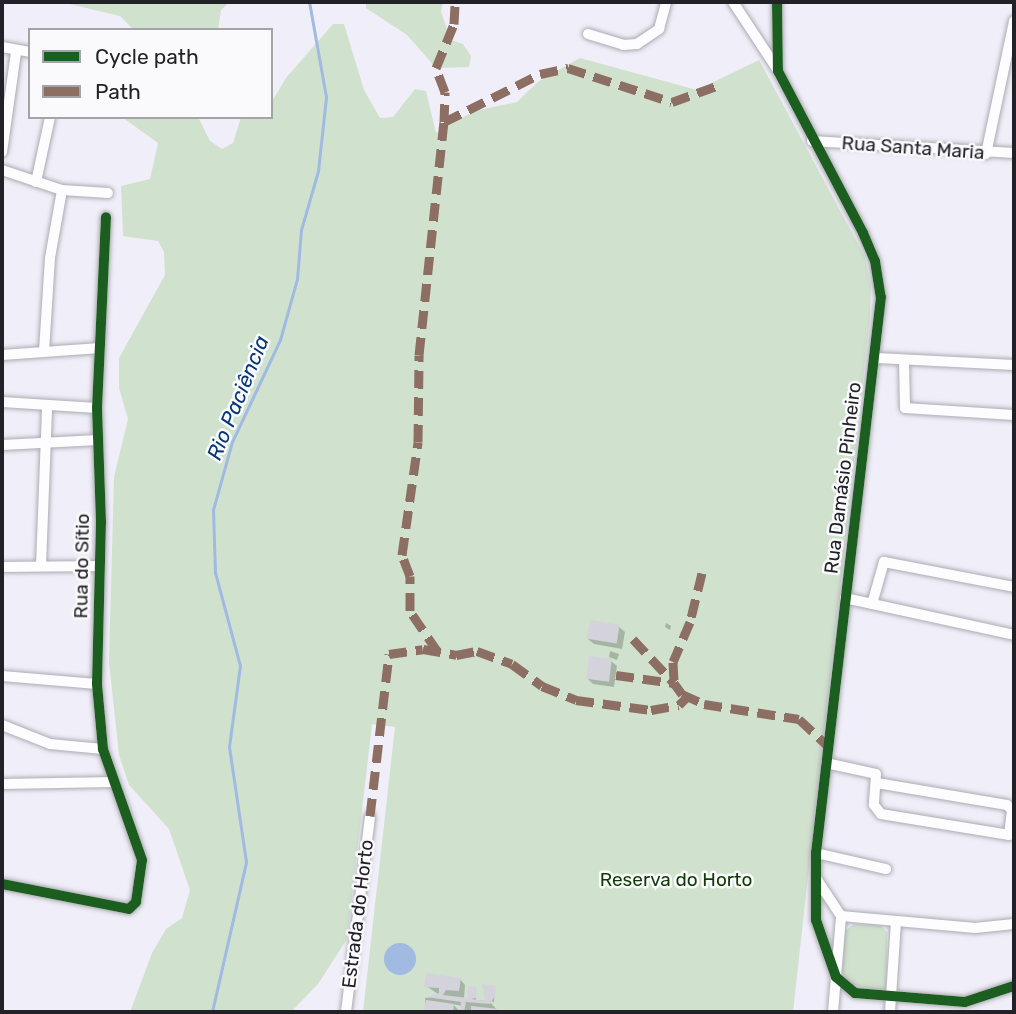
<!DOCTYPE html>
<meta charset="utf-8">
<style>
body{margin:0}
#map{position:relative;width:1016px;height:1014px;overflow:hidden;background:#f0eef8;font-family:Rubik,sans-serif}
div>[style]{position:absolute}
.green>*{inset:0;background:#d0e2ce}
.water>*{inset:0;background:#a0bae2}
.round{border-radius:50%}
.shadow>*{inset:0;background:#0003}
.stream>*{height:2.5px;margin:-1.25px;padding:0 1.25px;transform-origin:1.25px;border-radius:1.25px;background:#a0bae2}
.building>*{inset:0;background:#d4d3db;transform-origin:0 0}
.roads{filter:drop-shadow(0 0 2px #acabb2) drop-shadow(0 0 2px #acabb2)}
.minor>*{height:10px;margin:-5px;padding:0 5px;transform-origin:5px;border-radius:5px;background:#fdfcfe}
.quiet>*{height:9px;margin-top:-4.5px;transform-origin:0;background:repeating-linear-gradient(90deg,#8d6e63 0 18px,transparent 0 27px)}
.cycleway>*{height:10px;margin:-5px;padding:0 5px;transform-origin:5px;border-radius:5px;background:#1b5e20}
span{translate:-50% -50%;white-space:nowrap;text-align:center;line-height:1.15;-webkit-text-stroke:5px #fafafd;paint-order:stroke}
.street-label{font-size:19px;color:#222127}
.park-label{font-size:19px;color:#103b03}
.water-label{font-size:21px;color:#063776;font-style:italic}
.frame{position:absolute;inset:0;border:4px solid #222127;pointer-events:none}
.legend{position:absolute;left:28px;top:28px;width:245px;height:91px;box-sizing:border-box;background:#fafafd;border:2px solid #a4a3a7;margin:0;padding:9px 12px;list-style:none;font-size:21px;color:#222127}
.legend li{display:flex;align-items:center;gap:14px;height:35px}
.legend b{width:35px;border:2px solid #a4a3a7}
</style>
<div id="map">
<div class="green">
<i style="clip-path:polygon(61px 2px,230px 2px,221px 10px,218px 30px,134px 30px,120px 16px)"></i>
<i style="clip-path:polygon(366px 2px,443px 2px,441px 12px,451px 40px,463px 44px,471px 56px,469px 67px,436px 68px,407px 35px,366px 8px)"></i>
<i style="clip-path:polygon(333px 24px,344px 24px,364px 90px,380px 118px,393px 117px,415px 89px,426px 91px,436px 133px,474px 111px,517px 102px,539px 81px,580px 58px,697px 90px,759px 60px,865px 257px,871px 286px,870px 317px,793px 1012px,363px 1012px,395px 727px,372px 724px,347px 939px,318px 984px,291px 1012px,130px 1012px,152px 953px,166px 929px,182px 918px,190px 890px,169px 829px,129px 785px,119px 755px,109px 662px,114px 477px,128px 419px,119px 388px,119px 358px,165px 275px,164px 252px,158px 241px,123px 236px,121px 186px,150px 179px,158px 143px,122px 117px,198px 117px,210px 141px,222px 149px,233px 143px,241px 117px,271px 117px,271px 103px,286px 78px)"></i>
<i style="clip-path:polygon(854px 924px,880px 925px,887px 932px,887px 987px,883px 991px,850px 984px,842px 972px,845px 931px)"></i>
</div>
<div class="water">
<i class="round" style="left:384px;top:943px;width:32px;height:32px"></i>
</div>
<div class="shadow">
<i style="clip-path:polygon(666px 623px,671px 626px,670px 630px,665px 627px)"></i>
<i style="clip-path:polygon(619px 627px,625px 632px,622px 649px,594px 644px,588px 639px)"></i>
<i style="clip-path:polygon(610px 651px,619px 654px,617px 660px,609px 657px)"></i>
<i style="clip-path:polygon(611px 661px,617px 666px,614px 687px,593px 684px,588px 679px)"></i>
<i style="clip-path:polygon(evenodd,460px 979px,465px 985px,464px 999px,472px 999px,469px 996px,476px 988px,476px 1000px,488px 1001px,495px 988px,494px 1002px,489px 1001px,499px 1012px,426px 1012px,425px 998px,441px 996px,426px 986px,460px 979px,453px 1004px,462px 1006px,460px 1012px,453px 1004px)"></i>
</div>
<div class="stream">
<i style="left:212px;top:1012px;width:154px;rotate:-77.2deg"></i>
<i style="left:246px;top:862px;width:116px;rotate:-98.4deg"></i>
<i style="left:229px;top:747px;width:82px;rotate:-82.3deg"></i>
<i style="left:240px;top:666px;width:96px;rotate:-105deg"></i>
<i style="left:215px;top:573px;width:63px;rotate:-91.8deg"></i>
<i style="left:213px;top:510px;width:71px;rotate:-74.4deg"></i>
<i style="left:232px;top:442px;width:113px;rotate:-64.8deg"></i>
<i style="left:280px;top:340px;width:63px;rotate:-74.4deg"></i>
<i style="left:297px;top:279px;width:49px;rotate:-85.3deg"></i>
<i style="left:301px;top:230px;width:61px;rotate:-73.9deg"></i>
<i style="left:318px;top:171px;width:74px;rotate:-83.8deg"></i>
<i style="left:326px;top:97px;width:97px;rotate:-100.1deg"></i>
</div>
<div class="building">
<i style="left:590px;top:620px;width:30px;height:19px;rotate:9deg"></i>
<i style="left:589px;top:656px;width:23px;height:23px;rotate:7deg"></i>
<i style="clip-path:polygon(426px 973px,461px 978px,459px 991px,446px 990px,443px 995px,468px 998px,468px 986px,477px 987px,476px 998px,471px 999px,485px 1001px,482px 984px,496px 986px,495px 996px,490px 1004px,466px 1002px,464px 1012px,460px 1012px,461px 1002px,427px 997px,439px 993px,439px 988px,424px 987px)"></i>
<i style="clip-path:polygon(426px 1000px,454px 1004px,453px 1012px,424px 1012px)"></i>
<i style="clip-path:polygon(471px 1006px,499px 1009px,498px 1012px,471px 1012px)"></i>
</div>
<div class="roads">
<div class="minor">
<i style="left:733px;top:2px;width:80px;rotate:56.7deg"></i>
<i style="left:777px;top:2px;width:69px;rotate:89.2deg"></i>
<i style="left:778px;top:71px;width:183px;rotate:62.3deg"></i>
<i style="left:863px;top:233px;width:30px;rotate:67deg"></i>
<i style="left:875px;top:261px;width:36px;rotate:81deg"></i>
<i style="left:881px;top:297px;width:560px;rotate:96.67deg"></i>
<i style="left:816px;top:853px;width:67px;rotate:90deg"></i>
<i style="left:816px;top:920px;width:60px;rotate:70.7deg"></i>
<i style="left:836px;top:977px;width:25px;rotate:40deg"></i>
<i style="left:855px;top:993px;width:110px;rotate:4.7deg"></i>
<i style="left:965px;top:1002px;width:52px;rotate:-18.1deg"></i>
<i style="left:588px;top:34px;width:37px;rotate:17deg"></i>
<i style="left:623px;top:45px;width:14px;rotate:-4deg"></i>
<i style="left:637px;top:44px;width:27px;rotate:-34deg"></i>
<i style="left:659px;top:29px;width:28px;rotate:-75deg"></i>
<i style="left:2px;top:47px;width:28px;rotate:10deg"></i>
<i style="left:812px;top:141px;width:202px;rotate:3.4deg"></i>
<i style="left:2px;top:152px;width:101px;rotate:-82deg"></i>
<i style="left:986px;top:154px;width:136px;rotate:-78.1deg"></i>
<i style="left:2px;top:170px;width:63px;rotate:18.4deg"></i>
<i style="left:62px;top:190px;width:46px;rotate:3.7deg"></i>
<i style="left:36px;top:182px;width:66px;rotate:-77.8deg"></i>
<i style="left:44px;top:351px;width:93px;rotate:-86.3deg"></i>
<i style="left:50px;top:258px;width:69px;rotate:-80deg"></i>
<i style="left:2px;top:355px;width:98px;rotate:-4.1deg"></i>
<i style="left:877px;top:358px;width:137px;rotate:2.9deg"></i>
<i style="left:904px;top:360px;width:48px;rotate:88.8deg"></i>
<i style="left:905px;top:408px;width:109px;rotate:3.7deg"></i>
<i style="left:2px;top:402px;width:95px;rotate:3.6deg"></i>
<i style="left:2px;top:445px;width:96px;rotate:-3deg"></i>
<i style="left:41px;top:566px;width:159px;rotate:-87.8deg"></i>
<i style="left:2px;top:567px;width:98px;rotate:-0.6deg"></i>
<i style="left:845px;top:598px;width:173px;rotate:12.3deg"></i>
<i style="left:872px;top:604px;width:44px;rotate:-74.1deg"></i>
<i style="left:884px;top:562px;width:132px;rotate:10.9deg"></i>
<i style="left:2px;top:676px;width:95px;rotate:4.8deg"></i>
<i style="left:2px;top:725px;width:52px;rotate:21.6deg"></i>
<i style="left:50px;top:744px;width:53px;rotate:5.4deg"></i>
<i style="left:826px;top:763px;width:51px;rotate:12.4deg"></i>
<i style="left:876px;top:774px;width:31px;rotate:94deg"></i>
<i style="left:874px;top:805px;width:11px;rotate:52deg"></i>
<i style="left:881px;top:814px;width:130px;rotate:9.3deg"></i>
<i style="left:1009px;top:835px;width:25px;rotate:-83deg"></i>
<i style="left:1012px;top:810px;width:7px;rotate:-135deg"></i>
<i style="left:1007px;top:805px;width:132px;rotate:-170.4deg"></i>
<i style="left:2px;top:784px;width:112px;rotate:-1deg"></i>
<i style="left:816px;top:853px;width:72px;rotate:12.9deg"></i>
<i style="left:816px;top:878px;width:45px;rotate:56.7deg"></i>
<i style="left:841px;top:916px;width:135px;rotate:5.1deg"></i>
<i style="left:975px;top:928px;width:39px;rotate:-6deg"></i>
<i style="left:2px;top:884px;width:129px;rotate:11.1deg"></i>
<i style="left:129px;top:909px;width:10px;rotate:-45deg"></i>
<i style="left:136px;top:902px;width:42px;rotate:-81.9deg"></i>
<i style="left:142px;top:860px;width:118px;rotate:-109.4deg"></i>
<i style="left:103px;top:749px;width:65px;rotate:-95.3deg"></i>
<i style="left:97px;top:684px;width:162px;rotate:-88.6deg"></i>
<i style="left:101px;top:522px;width:114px;rotate:-92deg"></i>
<i style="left:97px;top:408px;width:191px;rotate:-87.3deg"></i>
<i style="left:346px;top:1012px;width:197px;rotate:-83deg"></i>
<i style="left:833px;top:1012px;width:96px;rotate:-85.2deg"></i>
<i style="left:890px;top:1012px;width:91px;rotate:-86.2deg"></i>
</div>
</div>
<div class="quiet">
<i style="left:444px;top:122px;width:107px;rotate:-26.6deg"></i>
<i style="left:540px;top:74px;width:29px;rotate:-12deg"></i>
<i style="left:568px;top:68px;width:109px;rotate:18.1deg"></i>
<i style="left:672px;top:102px;width:53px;rotate:-19.8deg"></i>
<i style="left:702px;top:573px;width:50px;rotate:103.8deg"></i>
<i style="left:690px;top:622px;width:43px;rotate:113deg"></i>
<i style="left:673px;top:662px;width:21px;rotate:87deg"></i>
<i style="left:674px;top:683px;width:14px;rotate:54deg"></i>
<i style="left:682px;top:694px;width:24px;rotate:24deg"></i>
<i style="left:704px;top:704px;width:96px;rotate:9deg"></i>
<i style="left:799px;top:719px;width:40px;rotate:43deg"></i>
<i style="left:633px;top:639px;width:60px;rotate:47deg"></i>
<i style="left:438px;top:652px;width:50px;rotate:-124.3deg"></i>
<i style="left:410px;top:611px;width:35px;rotate:-90deg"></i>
<i style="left:410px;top:576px;width:22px;rotate:-111deg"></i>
<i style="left:402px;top:555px;width:114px;rotate:-81.9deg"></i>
<i style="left:418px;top:442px;width:87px;rotate:-89.3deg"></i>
<i style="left:419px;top:355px;width:234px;rotate:-83.9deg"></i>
<i style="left:444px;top:122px;width:30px;rotate:-88deg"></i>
<i style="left:445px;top:92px;width:26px;rotate:-111deg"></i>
<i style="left:436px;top:68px;width:48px;rotate:-67.8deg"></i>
<i style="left:454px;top:24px;width:22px;rotate:-87deg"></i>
<i style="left:616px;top:675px;width:59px;rotate:7.9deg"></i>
<i style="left:370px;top:816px;width:163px;rotate:-83.3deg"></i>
<i style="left:389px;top:654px;width:34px;rotate:-8deg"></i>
<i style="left:423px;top:649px;width:34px;rotate:10deg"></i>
<i style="left:456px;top:655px;width:21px;rotate:-11deg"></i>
<i style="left:477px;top:651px;width:37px;rotate:20deg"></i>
<i style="left:512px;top:664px;width:37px;rotate:36deg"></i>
<i style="left:542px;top:686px;width:37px;rotate:22deg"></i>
<i style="left:576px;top:700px;width:76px;rotate:7.6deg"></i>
<i style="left:651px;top:710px;width:28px;rotate:-10deg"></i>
<i style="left:679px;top:705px;width:10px;rotate:-45deg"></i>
</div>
<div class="cycleway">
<i style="left:777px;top:2px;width:69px;rotate:89.2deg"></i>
<i style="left:778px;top:71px;width:183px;rotate:62.3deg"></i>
<i style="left:863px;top:233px;width:30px;rotate:67deg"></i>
<i style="left:875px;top:261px;width:36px;rotate:81deg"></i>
<i style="left:881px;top:297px;width:560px;rotate:96.67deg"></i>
<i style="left:816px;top:853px;width:67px;rotate:90deg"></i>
<i style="left:816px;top:920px;width:60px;rotate:70.7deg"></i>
<i style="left:836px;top:977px;width:25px;rotate:40deg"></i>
<i style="left:855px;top:993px;width:110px;rotate:4.7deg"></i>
<i style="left:965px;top:1002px;width:52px;rotate:-18.1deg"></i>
<i style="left:2px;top:884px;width:129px;rotate:11.1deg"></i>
<i style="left:129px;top:909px;width:10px;rotate:-45deg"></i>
<i style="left:136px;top:902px;width:42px;rotate:-81.9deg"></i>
<i style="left:142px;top:860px;width:118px;rotate:-109.4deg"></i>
<i style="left:103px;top:749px;width:65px;rotate:-95.3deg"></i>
<i style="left:97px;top:684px;width:162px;rotate:-88.6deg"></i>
<i style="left:101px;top:522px;width:114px;rotate:-92deg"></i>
<i style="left:97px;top:408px;width:191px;rotate:-87.3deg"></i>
</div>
<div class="street-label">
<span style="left:913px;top:148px;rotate:4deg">Rua Santa Maria</span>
<span style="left:843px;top:478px;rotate:-83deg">Rua Damásio Pinheiro</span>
<span style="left:82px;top:566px;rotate:-89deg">Rua do Sítio</span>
<span style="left:358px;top:914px;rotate:-83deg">Estrada do Horto</span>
</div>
<div class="park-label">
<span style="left:676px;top:880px">Reserva do Horto</span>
</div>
<div class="water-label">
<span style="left:238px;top:398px;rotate:-68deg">Rio Paciência</span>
</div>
<div class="frame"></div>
<ul class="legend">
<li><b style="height:9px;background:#1b5e20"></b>Cycle path</li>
<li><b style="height:9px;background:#8d6e63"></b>Path</li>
</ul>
</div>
